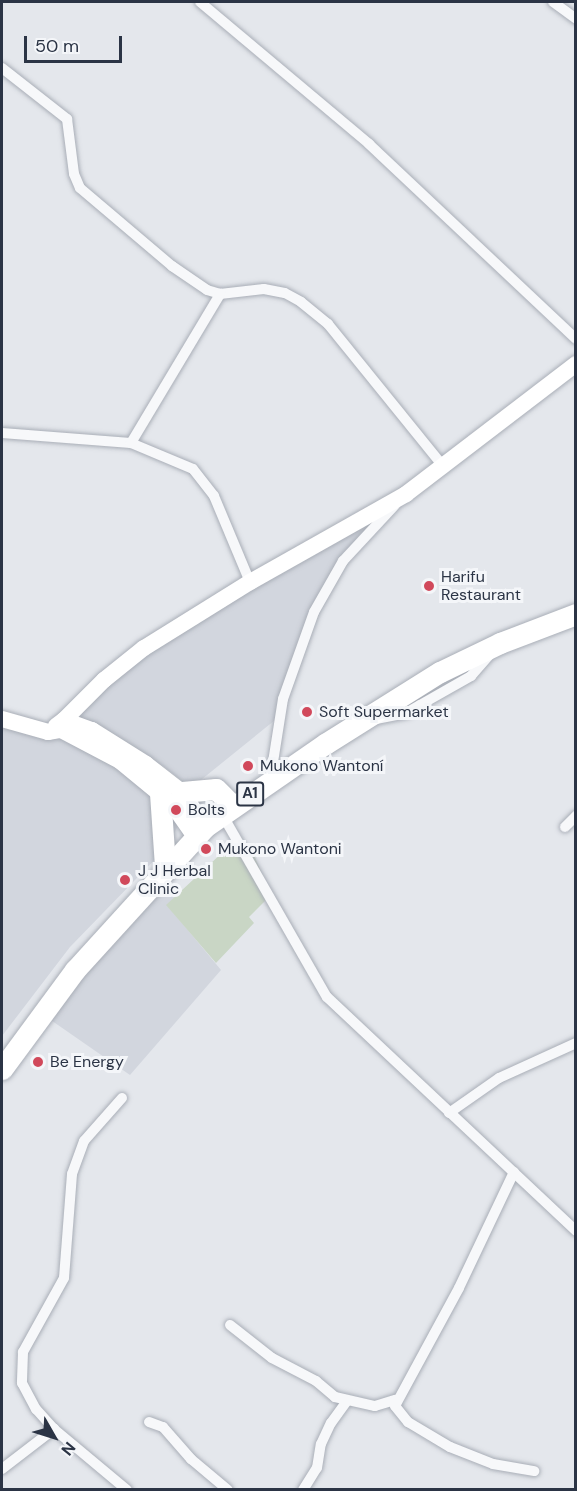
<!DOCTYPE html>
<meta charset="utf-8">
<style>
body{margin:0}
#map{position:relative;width:577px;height:1491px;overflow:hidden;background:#e4e7ec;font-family:"DM Sans",sans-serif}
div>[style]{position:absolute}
.built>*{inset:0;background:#d2d6de}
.green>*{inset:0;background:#c9d6c5}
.roads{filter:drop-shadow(0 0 2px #a9aeb7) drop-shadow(0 0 2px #a9aeb7)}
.street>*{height:10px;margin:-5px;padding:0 5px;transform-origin:5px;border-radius:5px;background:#f7f8fa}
.secondary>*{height:16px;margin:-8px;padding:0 8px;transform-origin:8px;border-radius:8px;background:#fff}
.highway>*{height:21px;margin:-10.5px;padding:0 10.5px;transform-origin:10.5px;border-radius:10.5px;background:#fff}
.dots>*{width:16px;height:16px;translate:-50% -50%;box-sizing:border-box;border:3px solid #f4f6f9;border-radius:50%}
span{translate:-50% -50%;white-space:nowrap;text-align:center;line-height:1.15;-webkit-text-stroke:6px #f4f6f9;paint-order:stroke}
.shield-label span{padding:2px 4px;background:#f4f6f9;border:2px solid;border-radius:4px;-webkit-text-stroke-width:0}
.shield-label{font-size:15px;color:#2b3445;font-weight:700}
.poi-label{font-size:16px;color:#2b3445}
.left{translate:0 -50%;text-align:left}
.frame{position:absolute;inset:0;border:3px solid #2b3445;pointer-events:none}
.north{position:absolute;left:24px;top:1407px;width:60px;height:60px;-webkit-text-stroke:4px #f4f6f9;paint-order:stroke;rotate:129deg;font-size:16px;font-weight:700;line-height:24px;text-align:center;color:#2b3445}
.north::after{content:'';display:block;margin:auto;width:21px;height:27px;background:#2b3445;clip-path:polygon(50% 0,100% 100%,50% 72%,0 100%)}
.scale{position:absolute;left:24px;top:36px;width:98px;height:27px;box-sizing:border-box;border:3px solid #2b3445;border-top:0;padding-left:8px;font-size:18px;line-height:21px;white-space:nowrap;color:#2b3445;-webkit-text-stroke:4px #f4f6f9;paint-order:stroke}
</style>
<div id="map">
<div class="built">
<i style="clip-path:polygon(387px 508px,326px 585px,280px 716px,191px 788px,163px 766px,65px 719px,151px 645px)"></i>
<i style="clip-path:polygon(2px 719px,53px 732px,115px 759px,180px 822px,167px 847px,70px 947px,2px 1036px)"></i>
<i style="clip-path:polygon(159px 886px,166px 886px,178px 894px,167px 905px,221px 970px,130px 1075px,45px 1016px)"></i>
</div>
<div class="green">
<i style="clip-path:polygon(241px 842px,251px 848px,271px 895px,249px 917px,254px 923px,216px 963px,166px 905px,224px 851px)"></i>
</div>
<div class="roads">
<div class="street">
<i style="left:200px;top:2px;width:221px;rotate:40deg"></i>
<i style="left:369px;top:144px;width:284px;rotate:43.3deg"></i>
<i style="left:553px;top:2px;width:29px;rotate:36deg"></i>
<i style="left:2px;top:68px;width:83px;rotate:38.1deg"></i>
<i style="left:67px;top:119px;width:55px;rotate:82.7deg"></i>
<i style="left:74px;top:174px;width:15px;rotate:67deg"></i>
<i style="left:80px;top:188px;width:121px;rotate:40.3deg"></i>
<i style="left:172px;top:266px;width:42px;rotate:34.4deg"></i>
<i style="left:207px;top:290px;width:14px;rotate:17deg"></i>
<i style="left:220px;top:294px;width:44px;rotate:-6.5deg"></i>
<i style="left:264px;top:289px;width:21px;rotate:11deg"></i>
<i style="left:285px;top:293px;width:18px;rotate:29deg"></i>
<i style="left:301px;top:302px;width:35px;rotate:39deg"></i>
<i style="left:328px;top:324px;width:183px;rotate:51deg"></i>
<i style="left:2px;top:433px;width:129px;rotate:4.4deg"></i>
<i style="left:131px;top:443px;width:67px;rotate:22.8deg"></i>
<i style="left:193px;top:469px;width:34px;rotate:52deg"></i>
<i style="left:214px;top:496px;width:93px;rotate:67.3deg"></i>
<i style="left:131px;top:443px;width:174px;rotate:-59.1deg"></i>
<i style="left:376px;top:719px;width:31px;rotate:-11deg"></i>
<i style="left:406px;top:713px;width:16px;rotate:-30deg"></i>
<i style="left:420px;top:705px;width:59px;rotate:-29.6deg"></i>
<i style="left:471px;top:676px;width:32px;rotate:-49deg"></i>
<i style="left:270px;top:781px;width:83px;rotate:-81deg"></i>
<i style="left:283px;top:699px;width:92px;rotate:-70.4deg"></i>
<i style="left:314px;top:612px;width:59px;rotate:-60.4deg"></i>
<i style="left:343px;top:561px;width:76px;rotate:-47.1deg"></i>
<i style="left:222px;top:814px;width:211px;rotate:60.2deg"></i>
<i style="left:327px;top:997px;width:342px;rotate:43.2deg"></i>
<i style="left:565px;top:827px;width:16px;rotate:-45deg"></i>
<i style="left:122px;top:1098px;width:57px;rotate:131.5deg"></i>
<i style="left:84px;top:1141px;width:35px;rotate:110deg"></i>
<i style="left:72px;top:1174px;width:104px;rotate:94.4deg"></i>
<i style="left:64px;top:1278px;width:85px;rotate:119deg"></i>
<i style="left:23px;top:1352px;width:31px;rotate:92deg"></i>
<i style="left:22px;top:1383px;width:30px;rotate:62deg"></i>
<i style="left:36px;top:1409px;width:27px;rotate:48deg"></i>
<i style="left:54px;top:1429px;width:95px;rotate:39.9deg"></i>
<i style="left:449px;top:1113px;width:61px;rotate:-35deg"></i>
<i style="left:499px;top:1078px;width:85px;rotate:-24.4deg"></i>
<i style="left:514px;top:1172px;width:128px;rotate:115.4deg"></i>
<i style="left:459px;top:1288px;width:134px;rotate:118.5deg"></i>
<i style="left:395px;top:1406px;width:21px;rotate:51deg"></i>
<i style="left:408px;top:1422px;width:49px;rotate:30.8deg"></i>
<i style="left:450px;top:1447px;width:46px;rotate:21.6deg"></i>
<i style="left:493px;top:1464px;width:42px;rotate:9.7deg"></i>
<i style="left:230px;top:1325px;width:53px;rotate:38.2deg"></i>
<i style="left:272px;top:1358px;width:50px;rotate:27.6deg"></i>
<i style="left:316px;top:1381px;width:25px;rotate:40deg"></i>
<i style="left:335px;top:1397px;width:41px;rotate:12.7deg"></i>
<i style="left:375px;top:1406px;width:21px;rotate:-17deg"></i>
<i style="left:149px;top:1422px;width:15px;rotate:20deg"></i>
<i style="left:163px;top:1427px;width:43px;rotate:48.8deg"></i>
<i style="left:191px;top:1459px;width:48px;rotate:40deg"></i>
<i style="left:2px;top:1469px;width:66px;rotate:-37.6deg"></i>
<i style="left:303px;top:1490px;width:26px;rotate:-58deg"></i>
<i style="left:317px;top:1468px;width:24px;rotate:-81deg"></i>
<i style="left:321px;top:1444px;width:23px;rotate:-65deg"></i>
<i style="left:331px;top:1423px;width:27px;rotate:-54deg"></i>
</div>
<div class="secondary">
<i style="left:2px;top:719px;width:48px;rotate:15.8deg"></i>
<i style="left:48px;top:732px;width:13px;rotate:-9deg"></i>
<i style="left:61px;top:730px;width:67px;rotate:27.7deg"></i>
<i style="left:120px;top:761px;width:67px;rotate:39.6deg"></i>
<i style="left:172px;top:804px;width:39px;rotate:55deg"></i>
<i style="left:56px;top:726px;width:10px;rotate:-37deg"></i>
<i style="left:64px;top:720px;width:30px;rotate:20deg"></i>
<i style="left:92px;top:730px;width:64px;rotate:32.2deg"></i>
<i style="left:146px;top:764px;width:46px;rotate:37.9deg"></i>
<i style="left:182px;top:792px;width:42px;rotate:56.7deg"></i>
<i style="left:61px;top:730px;width:10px;rotate:-73deg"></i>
<i style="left:64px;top:720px;width:57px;rotate:-45deg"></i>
<i style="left:104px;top:680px;width:51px;rotate:-38.7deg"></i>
<i style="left:144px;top:648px;width:125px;rotate:-31.9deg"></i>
<i style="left:250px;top:582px;width:179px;rotate:-29.4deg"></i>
<i style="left:406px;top:494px;width:214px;rotate:-37.4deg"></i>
</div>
<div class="highway">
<i style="left:182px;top:792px;width:34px;rotate:-5deg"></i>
<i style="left:216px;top:789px;width:24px;rotate:45deg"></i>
<i style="left:160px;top:793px;width:74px;rotate:86.1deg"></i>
<i style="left:2px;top:1069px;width:123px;rotate:-53.6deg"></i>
<i style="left:75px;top:970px;width:193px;rotate:-47.7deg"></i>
<i style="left:205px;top:827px;width:146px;rotate:-34.7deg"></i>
<i style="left:325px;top:744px;width:136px;rotate:-32.1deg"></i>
<i style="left:440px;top:672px;width:67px;rotate:-25.8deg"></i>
<i style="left:500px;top:643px;width:81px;rotate:-20.9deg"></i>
</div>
</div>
<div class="dots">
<i style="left:429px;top:586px;background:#d1495b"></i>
<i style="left:307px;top:712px;background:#d1495b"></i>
<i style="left:248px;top:766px;background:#d1495b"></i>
<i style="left:176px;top:810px;background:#d1495b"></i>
<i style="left:206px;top:849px;background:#d1495b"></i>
<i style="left:125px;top:880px;background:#d1495b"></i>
<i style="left:38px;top:1062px;background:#d1495b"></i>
</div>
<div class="shield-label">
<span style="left:250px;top:794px">A1</span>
</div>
<div class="poi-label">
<span class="left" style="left:441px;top:586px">Harifu<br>Restaurant</span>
<span class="left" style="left:319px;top:712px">Soft Supermarket</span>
<span class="left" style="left:260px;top:766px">Mukono Wantoní</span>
<span class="left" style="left:188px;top:810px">Bolts</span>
<span class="left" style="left:218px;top:849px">Mukono Wantoni</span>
<span class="left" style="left:138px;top:880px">J J Herbal<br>Clinic</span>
<span class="left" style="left:50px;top:1062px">Be Energy</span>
</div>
<div class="frame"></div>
<div class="north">N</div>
<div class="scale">50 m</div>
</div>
